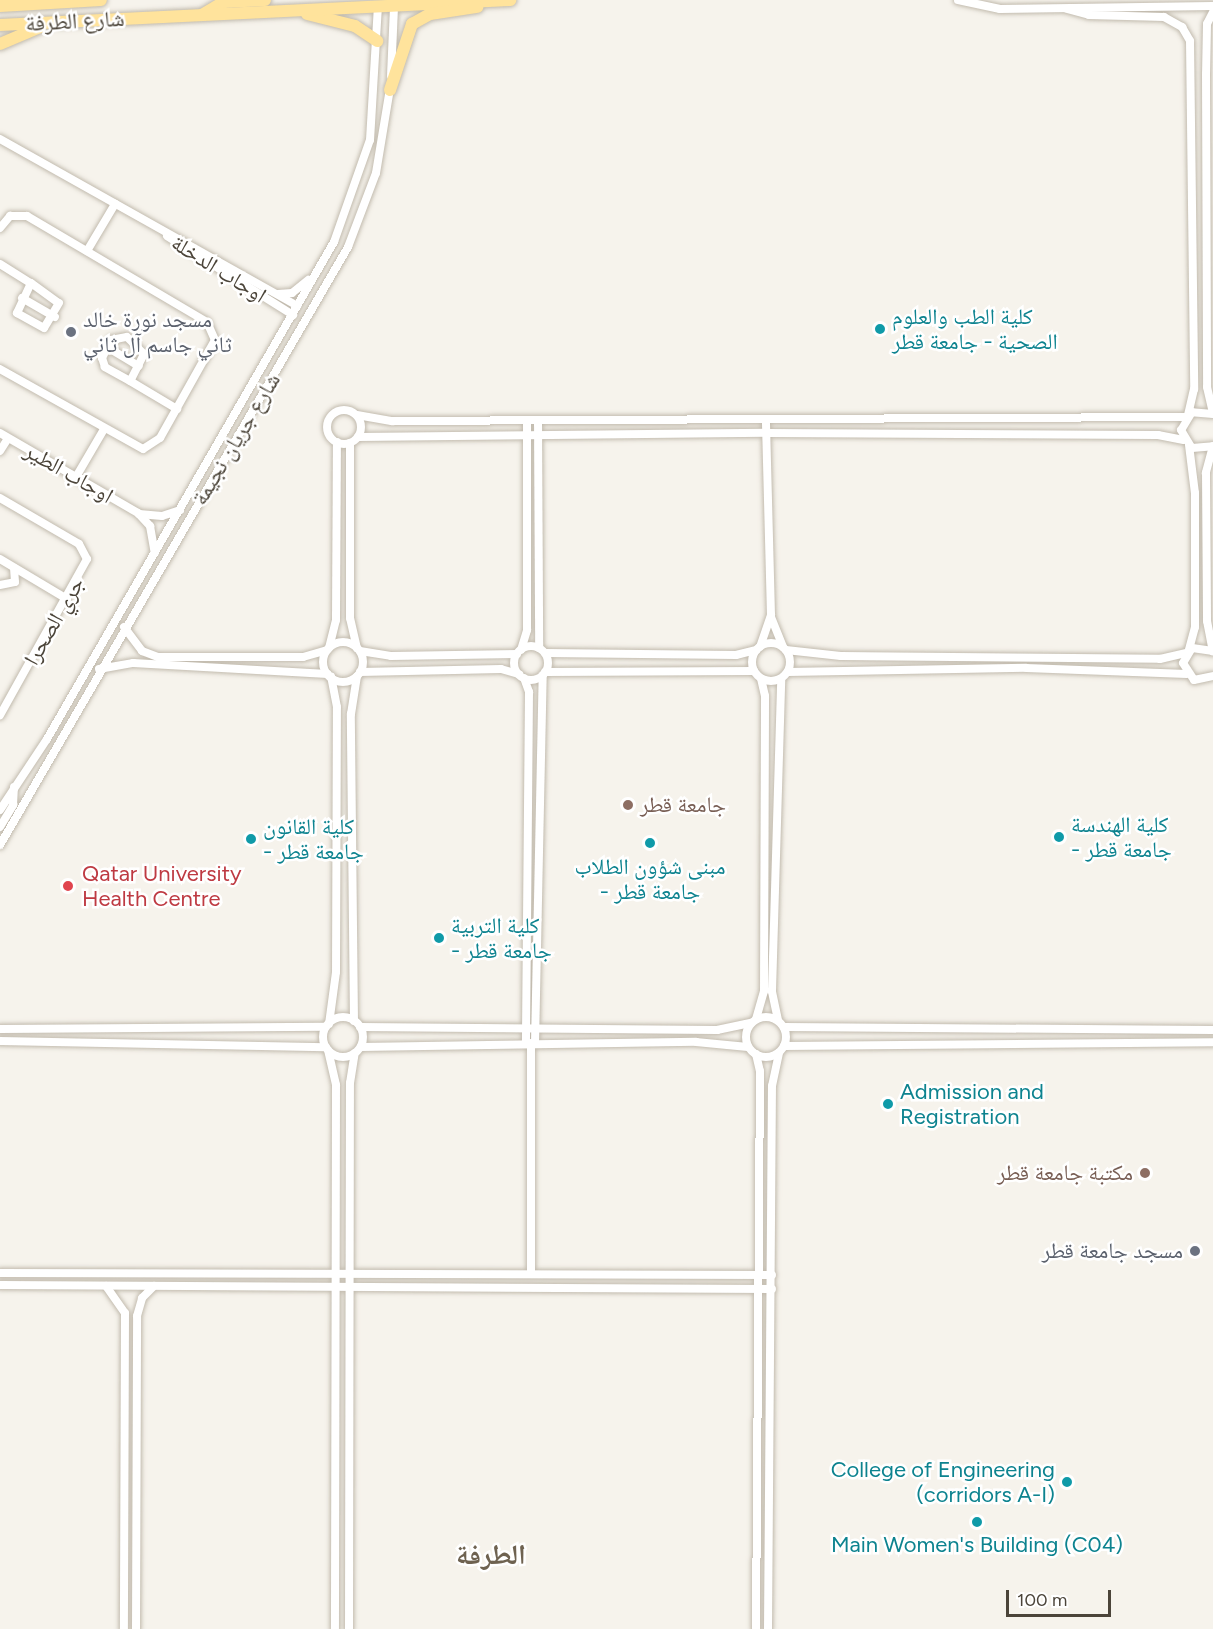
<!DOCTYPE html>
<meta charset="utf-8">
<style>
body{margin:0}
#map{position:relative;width:1213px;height:1629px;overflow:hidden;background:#f6f3ec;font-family:Figtree,"Noto Naskh Arabic",sans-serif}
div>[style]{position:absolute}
.roads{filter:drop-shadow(0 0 2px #c2bbae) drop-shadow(0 0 2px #c2bbae)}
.minor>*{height:8px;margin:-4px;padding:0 4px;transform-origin:4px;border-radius:4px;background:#fff}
.minor>.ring{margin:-4px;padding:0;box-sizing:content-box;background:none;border:8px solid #fff;border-radius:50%}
.primary>*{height:12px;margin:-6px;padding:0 6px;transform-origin:6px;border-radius:6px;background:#ffe39c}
.dots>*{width:16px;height:16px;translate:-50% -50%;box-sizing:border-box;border:3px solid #fff;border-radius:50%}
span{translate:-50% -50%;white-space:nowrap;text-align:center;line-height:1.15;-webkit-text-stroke:5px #fff;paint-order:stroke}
.street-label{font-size:22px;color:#4b4439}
.culture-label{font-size:22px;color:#0d838f}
.left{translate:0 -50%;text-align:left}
.right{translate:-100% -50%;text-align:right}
.worship-label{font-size:22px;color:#5b616d}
.education-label{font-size:22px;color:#785e54}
.health-label{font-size:22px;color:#be3a42}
.district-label{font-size:28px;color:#6e6250;font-weight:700}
.scale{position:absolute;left:1006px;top:1590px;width:105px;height:27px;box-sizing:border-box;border:3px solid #4b4439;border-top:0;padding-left:8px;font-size:18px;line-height:21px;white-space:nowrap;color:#4b4439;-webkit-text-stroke:4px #fff;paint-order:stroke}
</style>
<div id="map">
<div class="roads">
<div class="minor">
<i style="left:958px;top:0;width:43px;rotate:12.1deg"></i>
<i style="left:1000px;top:9px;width:213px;rotate:-0.8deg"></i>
<i style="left:1067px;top:9px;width:23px;rotate:15deg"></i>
<i style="left:1089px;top:15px;width:75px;rotate:1.5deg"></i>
<i style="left:1164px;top:17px;width:21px;rotate:29deg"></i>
<i style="left:1182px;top:27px;width:16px;rotate:60deg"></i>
<i style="left:1190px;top:41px;width:348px;rotate:89.3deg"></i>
<i style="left:1194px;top:389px;width:26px;rotate:103deg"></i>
<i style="left:1213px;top:12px;width:13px;rotate:117deg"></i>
<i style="left:1207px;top:24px;width:50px;rotate:91.1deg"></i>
<i style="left:1206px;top:74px;width:313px;rotate:89.8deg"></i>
<i style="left:1207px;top:387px;width:27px;rotate:77deg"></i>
<i style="left:391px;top:76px;width:70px;rotate:-87.5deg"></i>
<i style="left:0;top:139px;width:341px;rotate:29.3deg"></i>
<i style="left:0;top:228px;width:16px;rotate:-50deg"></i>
<i style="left:10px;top:216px;width:17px"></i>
<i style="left:27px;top:216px;width:209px;rotate:30.5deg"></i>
<i style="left:207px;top:322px;width:20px;rotate:66deg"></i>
<i style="left:215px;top:340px;width:112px;rotate:119.3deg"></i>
<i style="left:160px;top:438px;width:20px;rotate:147deg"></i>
<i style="left:143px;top:449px;width:164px;rotate:-150.8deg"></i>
<i style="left:167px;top:236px;width:149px;rotate:32.1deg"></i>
<i style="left:87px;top:251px;width:55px;rotate:-59.2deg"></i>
<i style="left:0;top:264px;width:36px;rotate:32deg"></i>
<i style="left:31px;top:283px;width:34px;rotate:36deg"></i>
<i style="left:59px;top:303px;width:29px;rotate:121deg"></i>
<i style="left:44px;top:328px;width:31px;rotate:-151deg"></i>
<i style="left:17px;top:313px;width:33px;rotate:-65deg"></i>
<i style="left:278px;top:294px;width:14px;rotate:-4deg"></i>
<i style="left:292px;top:293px;width:21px;rotate:-39deg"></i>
<i style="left:22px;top:298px;width:38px;rotate:30deg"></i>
<i style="left:127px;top:337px;width:24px;rotate:45deg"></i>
<i style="left:144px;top:354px;width:30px;rotate:117deg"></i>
<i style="left:130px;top:381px;width:29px;rotate:-151deg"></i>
<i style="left:105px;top:367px;width:9px;rotate:-108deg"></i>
<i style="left:102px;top:358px;width:20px;rotate:-63deg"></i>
<i style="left:111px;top:340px;width:16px;rotate:-11deg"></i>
<i style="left:107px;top:347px;width:37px;rotate:31deg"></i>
<i style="left:130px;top:381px;width:55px;rotate:30.8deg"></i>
<i class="ring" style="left:327px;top:410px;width:26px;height:26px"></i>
<i style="left:1213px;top:414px;width:21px;rotate:-175deg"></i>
<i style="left:1192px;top:412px;width:21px;rotate:121deg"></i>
<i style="left:1181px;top:430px;width:21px;rotate:59deg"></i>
<i style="left:1192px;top:448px;width:21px;rotate:-5deg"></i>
<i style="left:357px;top:415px;width:36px;rotate:10deg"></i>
<i style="left:392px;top:421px;width:793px;rotate:-0.29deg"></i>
<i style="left:538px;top:420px;width:228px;rotate:89.7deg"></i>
<i style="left:0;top:433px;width:160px;rotate:30.1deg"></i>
<i style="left:138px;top:513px;width:18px;rotate:47deg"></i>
<i style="left:150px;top:526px;width:27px;rotate:80deg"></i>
<i style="left:358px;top:437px;width:409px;rotate:-0.6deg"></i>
<i style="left:767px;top:433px;width:391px;rotate:0.3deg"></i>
<i style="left:1158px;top:435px;width:26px;rotate:11deg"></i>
<i style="left:350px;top:443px;width:175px;rotate:90deg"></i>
<i style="left:350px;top:618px;width:31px;rotate:77deg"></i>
<i style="left:1189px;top:445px;width:48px;rotate:82.9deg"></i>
<i style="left:1195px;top:493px;width:134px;rotate:90deg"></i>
<i style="left:1195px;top:627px;width:24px;rotate:105deg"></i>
<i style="left:1213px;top:446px;width:28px;rotate:105deg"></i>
<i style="left:1206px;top:473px;width:148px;rotate:89.6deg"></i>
<i style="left:1207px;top:621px;width:31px;rotate:79deg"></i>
<i style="left:0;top:451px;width:15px;rotate:-58deg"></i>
<i style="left:76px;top:477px;width:56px;rotate:-59.7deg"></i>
<i style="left:0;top:498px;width:91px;rotate:30.2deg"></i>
<i style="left:79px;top:544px;width:17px;rotate:62deg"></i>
<i style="left:87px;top:559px;width:179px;rotate:119.1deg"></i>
<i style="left:139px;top:514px;width:23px;rotate:5deg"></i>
<i style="left:162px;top:516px;width:19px;rotate:-18deg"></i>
<i style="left:0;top:559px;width:78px;rotate:30.8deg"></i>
<i style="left:0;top:585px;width:15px;rotate:-11deg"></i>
<i style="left:15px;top:582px;width:14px;rotate:-94deg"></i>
<i style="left:771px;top:617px;width:32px;rotate:68deg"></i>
<i style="left:124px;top:627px;width:30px;rotate:53deg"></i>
<i style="left:142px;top:651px;width:17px;rotate:21deg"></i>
<i style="left:158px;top:657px;width:145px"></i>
<i style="left:303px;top:657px;width:25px;rotate:-16deg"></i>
<i class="ring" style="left:323px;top:642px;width:32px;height:32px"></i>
<i class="ring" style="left:752px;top:643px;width:30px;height:30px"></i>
<i class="ring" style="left:514px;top:646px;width:26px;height:26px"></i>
<i style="left:760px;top:647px;width:34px;rotate:-71deg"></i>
<i style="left:771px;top:615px;width:196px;rotate:-91.5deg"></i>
<i style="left:329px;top:648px;width:29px;rotate:-76deg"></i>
<i style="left:336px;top:620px;width:178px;rotate:-89.7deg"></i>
<i style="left:521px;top:650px;width:21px;rotate:-73deg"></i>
<i style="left:527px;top:630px;width:210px;rotate:-90deg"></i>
<i style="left:786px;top:650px;width:55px;rotate:6.2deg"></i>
<i style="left:841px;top:656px;width:319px;rotate:0.5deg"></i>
<i style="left:1160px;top:659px;width:27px;rotate:-13deg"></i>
<i style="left:360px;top:651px;width:31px;rotate:9deg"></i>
<i style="left:391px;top:656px;width:126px;rotate:-0.9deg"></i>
<i style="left:1213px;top:651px;width:21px;rotate:-172deg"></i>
<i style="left:1192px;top:648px;width:17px;rotate:121deg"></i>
<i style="left:1183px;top:663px;width:20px;rotate:57deg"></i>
<i style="left:1194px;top:680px;width:19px;rotate:-12deg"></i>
<i style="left:545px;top:653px;width:191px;rotate:0.6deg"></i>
<i style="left:736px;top:655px;width:21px;rotate:-14deg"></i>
<i style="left:99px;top:669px;width:35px;rotate:-10deg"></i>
<i style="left:133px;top:663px;width:195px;rotate:3.2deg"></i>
<i style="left:360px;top:672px;width:141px;rotate:-1.2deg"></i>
<i style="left:501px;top:669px;width:19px;rotate:16deg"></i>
<i style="left:545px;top:672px;width:209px;rotate:-0.3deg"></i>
<i style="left:788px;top:672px;width:238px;rotate:-1deg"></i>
<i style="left:1026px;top:668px;width:161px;rotate:2.1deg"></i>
<i style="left:524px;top:678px;width:15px;rotate:70deg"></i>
<i style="left:529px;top:692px;width:351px;rotate:90.5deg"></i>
<i style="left:0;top:810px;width:85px;rotate:-56.5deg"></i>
<i style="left:47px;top:739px;width:574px;rotate:-60deg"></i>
<i style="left:334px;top:242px;width:108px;rotate:-70.6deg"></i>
<i style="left:370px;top:140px;width:133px;rotate:-86.6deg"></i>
<i style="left:0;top:827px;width:26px;rotate:-59deg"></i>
<i style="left:13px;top:805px;width:18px;rotate:-87deg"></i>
<i style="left:0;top:845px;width:692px;rotate:-59.8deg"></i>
<i style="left:348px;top:247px;width:79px;rotate:-69.3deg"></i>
<i style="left:376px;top:173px;width:86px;rotate:-80.6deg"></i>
<i class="ring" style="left:746px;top:1017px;width:32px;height:32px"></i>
<i class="ring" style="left:323px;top:1017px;width:32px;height:32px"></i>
<i style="left:756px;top:1019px;width:29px;rotate:-74deg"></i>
<i style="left:764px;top:991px;width:295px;rotate:-89.8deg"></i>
<i style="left:765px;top:696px;width:18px;rotate:-103deg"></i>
<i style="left:778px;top:1020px;width:30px;rotate:-102deg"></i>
<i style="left:772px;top:991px;width:312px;rotate:-88.3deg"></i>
<i style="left:354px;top:1021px;width:307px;rotate:-90.6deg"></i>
<i style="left:351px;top:714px;width:38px;rotate:-81deg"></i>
<i style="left:329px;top:1024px;width:52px;rotate:-82.3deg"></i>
<i style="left:336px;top:972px;width:265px;rotate:-89.8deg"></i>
<i style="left:337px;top:707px;width:31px;rotate:-101deg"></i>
<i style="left:360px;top:1027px;width:357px;rotate:0.5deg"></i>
<i style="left:717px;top:1030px;width:35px;rotate:-12deg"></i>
<i style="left:784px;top:1027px;width:429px;rotate:0.4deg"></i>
<i style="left:0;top:1029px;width:326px;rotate:-0.4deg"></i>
<i style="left:0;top:1041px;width:326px;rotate:1.1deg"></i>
<i style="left:535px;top:1043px;width:368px;rotate:-88.8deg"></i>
<i style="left:784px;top:1046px;width:429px;rotate:-0.5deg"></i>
<i style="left:361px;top:1047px;width:335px;rotate:-0.9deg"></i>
<i style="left:696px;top:1042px;width:52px;rotate:5.5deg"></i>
<i style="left:328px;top:1050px;width:36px;rotate:77deg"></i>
<i style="left:336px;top:1085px;width:544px;rotate:90.11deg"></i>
<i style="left:756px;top:1054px;width:17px;rotate:77deg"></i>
<i style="left:760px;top:1071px;width:558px;rotate:90.41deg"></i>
<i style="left:0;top:1273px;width:772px;rotate:0.15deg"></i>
<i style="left:531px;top:1274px;width:231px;rotate:-90deg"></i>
<i style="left:0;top:1285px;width:772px;rotate:0.3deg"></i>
<i style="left:106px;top:1286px;width:33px;rotate:55deg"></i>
<i style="left:125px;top:1313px;width:316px;rotate:90.2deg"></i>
<i style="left:136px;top:1629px;width:313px;rotate:-89.8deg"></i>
<i style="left:137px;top:1316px;width:19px;rotate:-74deg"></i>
<i style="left:142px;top:1298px;width:17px;rotate:-45deg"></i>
<i style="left:349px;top:1629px;width:546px;rotate:-89.9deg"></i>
<i style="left:350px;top:1083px;width:30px;rotate:-81deg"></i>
<i style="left:768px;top:1629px;width:543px;rotate:-89.58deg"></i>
<i style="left:772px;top:1086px;width:34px;rotate:-78deg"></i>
</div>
<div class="primary">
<i style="left:0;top:6px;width:101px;rotate:-3.4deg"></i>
<i style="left:307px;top:14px;width:49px;rotate:14deg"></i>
<i style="left:355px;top:26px;width:27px;rotate:34deg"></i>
<i style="left:202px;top:15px;width:26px;rotate:-31deg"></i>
<i style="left:224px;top:2px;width:41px;rotate:-2.8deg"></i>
<i style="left:0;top:25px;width:511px;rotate:-2.81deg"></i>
<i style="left:0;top:44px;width:43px;rotate:-23deg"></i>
<i style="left:390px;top:90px;width:70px;rotate:-71.6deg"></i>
<i style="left:412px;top:24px;width:21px;rotate:-29deg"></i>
<i style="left:430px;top:14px;width:48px;rotate:-8.5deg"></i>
</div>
</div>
<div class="dots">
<i style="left:880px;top:329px;background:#0f9aa8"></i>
<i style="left:71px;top:332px;background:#6b7280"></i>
<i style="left:628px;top:805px;background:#8d6e63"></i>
<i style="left:1059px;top:837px;background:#0f9aa8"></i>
<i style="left:251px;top:839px;background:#0f9aa8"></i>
<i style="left:650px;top:843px;background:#0f9aa8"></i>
<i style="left:68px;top:886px;background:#e0444e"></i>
<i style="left:439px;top:938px;background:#0f9aa8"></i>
<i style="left:888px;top:1104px;background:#0f9aa8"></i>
<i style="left:1145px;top:1173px;background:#8d6e63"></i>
<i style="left:1195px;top:1251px;background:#6b7280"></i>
<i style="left:1067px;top:1482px;background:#0f9aa8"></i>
<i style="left:977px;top:1522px;background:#0f9aa8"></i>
</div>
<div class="street-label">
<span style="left:75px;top:21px;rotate:-3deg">شارع الطرفة</span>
<span style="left:219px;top:269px;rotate:32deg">اوجاب الدخلة</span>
<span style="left:236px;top:439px;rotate:-59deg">شارع جريان نجيمة</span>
<span style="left:69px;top:473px;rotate:30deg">اوجاب الطير</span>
<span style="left:54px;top:621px;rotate:-60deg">جري الصحرا</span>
</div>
<div class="culture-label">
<span class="left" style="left:892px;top:329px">كلية الطب والعلوم<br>الصحية - جامعة قطر</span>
<span class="left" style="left:1071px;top:837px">كلية الهندسة<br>- جامعة قطر</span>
<span class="left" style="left:263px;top:839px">كلية القانون<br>- جامعة قطر</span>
<span style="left:650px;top:879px">مبنى شؤون الطلاب<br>- جامعة قطر</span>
<span class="left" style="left:451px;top:938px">كلية التربية<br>- جامعة قطر</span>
<span class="left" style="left:900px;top:1104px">Admission and<br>Registration</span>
<span class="right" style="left:1055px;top:1482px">College of Engineering<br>(corridors A-I)</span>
<span style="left:977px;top:1545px">Main Women's Building (C04)</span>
</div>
<div class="worship-label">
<span class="left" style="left:83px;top:332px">مسجد نورة خالد<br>ثاني جاسم آل ثاني</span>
<span class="right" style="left:1183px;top:1251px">مسجد جامعة قطر</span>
</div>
<div class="education-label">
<span class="left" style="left:640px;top:805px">جامعة قطر</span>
<span class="right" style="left:1133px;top:1173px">مكتبة جامعة قطر</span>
</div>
<div class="health-label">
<span class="left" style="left:82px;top:886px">Qatar University<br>Health Centre</span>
</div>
<div class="district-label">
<span style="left:491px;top:1554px">الطرفة</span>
</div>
<div class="scale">100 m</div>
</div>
